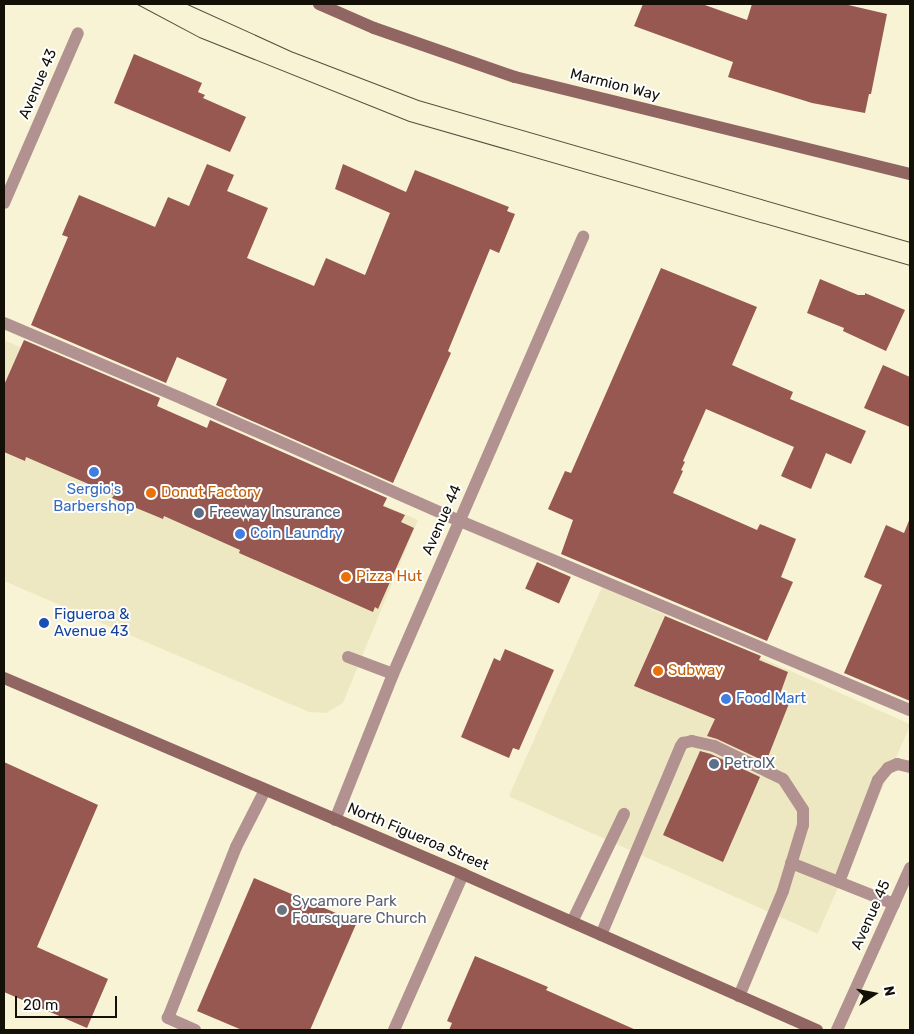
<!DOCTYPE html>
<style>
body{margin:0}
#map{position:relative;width:914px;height:1034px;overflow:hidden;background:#f8f3d5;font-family:Rubik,sans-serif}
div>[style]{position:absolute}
.built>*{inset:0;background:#eee8c2;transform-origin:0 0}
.building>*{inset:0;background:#965850;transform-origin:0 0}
.lane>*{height:12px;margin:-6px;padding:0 6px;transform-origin:6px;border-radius:6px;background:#b19290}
.street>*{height:12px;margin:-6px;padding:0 6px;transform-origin:6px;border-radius:6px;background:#b19290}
.secondary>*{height:12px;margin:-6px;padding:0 6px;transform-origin:6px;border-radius:6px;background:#906562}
.tram>*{height:1px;margin:-0.5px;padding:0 0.5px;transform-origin:0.5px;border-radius:0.5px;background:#524f40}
.dots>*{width:14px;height:14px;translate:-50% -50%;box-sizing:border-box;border:2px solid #fff;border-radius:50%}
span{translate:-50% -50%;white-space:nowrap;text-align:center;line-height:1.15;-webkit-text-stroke:4px #fff;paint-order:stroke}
.street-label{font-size:15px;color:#131107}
.shop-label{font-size:15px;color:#366cbe}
.left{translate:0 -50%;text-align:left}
.food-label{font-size:15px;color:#c56008}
.service-label{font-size:15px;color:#4e5e75}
.transit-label{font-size:15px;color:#164399}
.worship-label{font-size:15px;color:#5b616d}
.frame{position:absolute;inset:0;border:5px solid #131107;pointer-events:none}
.north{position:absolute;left:849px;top:969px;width:50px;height:50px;-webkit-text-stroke:4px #fff;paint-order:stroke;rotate:79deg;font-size:14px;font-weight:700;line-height:20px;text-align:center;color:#131107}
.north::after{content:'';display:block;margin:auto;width:18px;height:22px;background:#131107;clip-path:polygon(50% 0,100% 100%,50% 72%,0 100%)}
.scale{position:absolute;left:15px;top:996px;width:102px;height:22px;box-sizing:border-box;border:2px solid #131107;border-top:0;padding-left:6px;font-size:15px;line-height:18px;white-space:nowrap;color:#131107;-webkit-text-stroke:4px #fff;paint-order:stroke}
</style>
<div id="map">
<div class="built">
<i style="clip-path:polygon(4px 340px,418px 520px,343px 703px,326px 713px,309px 712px,4px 581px)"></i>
<i style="left:602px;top:587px;width:338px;height:229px;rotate:24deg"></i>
</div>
<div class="building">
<i style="clip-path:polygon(643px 4px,702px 4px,747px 20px,752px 4px,844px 4px,887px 14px,871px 94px,869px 94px,865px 113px,812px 103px,728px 77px,733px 62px,634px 26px)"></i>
<i style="clip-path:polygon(134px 54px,202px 83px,198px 92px,205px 95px,203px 98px,246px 117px,230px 152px,114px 103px)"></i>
<i style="clip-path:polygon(207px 164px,234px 175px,227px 191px,268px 208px,247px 258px,314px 286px,326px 258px,365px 275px,390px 213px,335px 189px,343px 164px,406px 192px,415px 170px,509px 207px,507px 211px,515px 214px,499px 253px,490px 249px,448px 351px,451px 353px,393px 483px,216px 405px,227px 379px,177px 357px,166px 383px,31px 325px,68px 237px,62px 235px,79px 195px,155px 227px,168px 197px,189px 206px)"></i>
<i style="clip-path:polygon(661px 268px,757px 307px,732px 365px,793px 392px,790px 399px,866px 431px,851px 464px,826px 453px,811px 489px,781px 476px,794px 447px,706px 409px,683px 461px,685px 462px,681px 470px,683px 471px,673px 493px,757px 530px,760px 524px,796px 539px,781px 577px,793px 582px,767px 641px,561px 554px,573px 520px,548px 509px,565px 471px,571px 473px)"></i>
<i style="clip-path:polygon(820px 279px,858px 295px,865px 295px,865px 293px,905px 310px,886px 351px,843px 331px,844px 328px,807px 313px)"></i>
<i style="clip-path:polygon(24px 340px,160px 398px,157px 406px,207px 428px,210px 420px,387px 498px,383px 506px,405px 515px,401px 522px,414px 528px,378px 609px,375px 607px,373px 612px,239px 553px,240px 550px,164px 516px,163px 519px,112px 498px,114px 495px,26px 457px,25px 461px,4px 452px,4px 385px)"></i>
<i style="clip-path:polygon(883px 365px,910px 377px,910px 427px,864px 408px)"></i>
<i style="clip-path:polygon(910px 518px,910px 701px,844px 673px,882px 585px,864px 577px,886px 525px,904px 533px)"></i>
<i style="left:537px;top:562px;width:37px;height:29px;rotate:24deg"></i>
<i style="clip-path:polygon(665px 616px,761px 656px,759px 660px,788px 672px,779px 697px,790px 701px,766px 762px,717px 739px,707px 736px,715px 719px,634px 686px)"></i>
<i style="clip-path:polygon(505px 649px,554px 670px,519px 750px,513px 748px,509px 758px,461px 737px,494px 658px,500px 661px)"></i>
<i style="clip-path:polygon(700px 751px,711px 754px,760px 777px,723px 862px,663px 835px)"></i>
<i style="clip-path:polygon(4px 762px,98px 805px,37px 947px,108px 979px,87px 1028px,4px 992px)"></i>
<i style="clip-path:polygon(254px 878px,357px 922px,310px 1030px,242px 1030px,197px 1011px)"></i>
<i style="clip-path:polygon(475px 956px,548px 987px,546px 990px,636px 1030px,449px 1030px,452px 1023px,447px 1021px)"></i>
</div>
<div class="lane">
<i style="left:4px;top:323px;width:194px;rotate:23deg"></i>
<i style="left:183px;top:399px;width:303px;rotate:23.8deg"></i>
<i style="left:460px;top:521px;width:488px;rotate:22.8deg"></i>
<i style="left:348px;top:657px;width:48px;rotate:20.7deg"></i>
<i style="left:791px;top:863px;width:111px;rotate:21.7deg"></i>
<i style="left:839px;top:882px;width:109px;rotate:-69.1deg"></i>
<i style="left:878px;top:780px;width:16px;rotate:-50deg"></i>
<i style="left:888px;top:768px;width:10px;rotate:-24deg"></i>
<i style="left:897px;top:764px;width:13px;rotate:13deg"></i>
<i style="left:572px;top:922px;width:120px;rotate:-64.3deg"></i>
<i style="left:601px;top:935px;width:205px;rotate:-67.1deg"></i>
<i style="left:681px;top:746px;width:4px;rotate:-56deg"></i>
<i style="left:683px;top:743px;width:9px;rotate:-13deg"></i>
<i style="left:692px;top:741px;width:23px;rotate:13deg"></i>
<i style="left:714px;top:746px;width:76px;rotate:25.6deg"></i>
<i style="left:783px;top:779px;width:37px;rotate:57deg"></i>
<i style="left:803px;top:810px;width:15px;rotate:90deg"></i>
<i style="left:803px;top:825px;width:69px;rotate:106.9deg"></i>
<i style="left:783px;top:891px;width:114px;rotate:112.7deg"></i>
<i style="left:195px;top:1030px;width:30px;rotate:-156deg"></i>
<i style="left:168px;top:1018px;width:184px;rotate:-68.3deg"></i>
<i style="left:236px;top:847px;width:64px;rotate:-63deg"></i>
</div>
<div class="street">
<i style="left:4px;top:203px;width:185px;rotate:-66.5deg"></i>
<i style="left:335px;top:820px;width:157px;rotate:-68.3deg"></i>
<i style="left:393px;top:674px;width:477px;rotate:-66.5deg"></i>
<i style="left:394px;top:1030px;width:171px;rotate:-66.1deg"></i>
<i style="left:837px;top:1030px;width:178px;rotate:-65.7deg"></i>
</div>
<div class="secondary">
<i style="left:319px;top:4px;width:60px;rotate:23.6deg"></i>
<i style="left:374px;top:28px;width:149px;rotate:19.2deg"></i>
<i style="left:515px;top:77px;width:407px;rotate:13.8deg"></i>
<i style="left:4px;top:678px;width:499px;rotate:23.1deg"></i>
<i style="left:463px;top:874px;width:387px;rotate:23.8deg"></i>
</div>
<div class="tram">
<i style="left:137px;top:4px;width:70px;rotate:28deg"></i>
<i style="left:199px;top:37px;width:226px;rotate:21.8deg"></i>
<i style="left:409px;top:121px;width:521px;rotate:16.04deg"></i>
<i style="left:187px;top:4px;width:116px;rotate:24.4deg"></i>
<i style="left:293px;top:52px;width:134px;rotate:21deg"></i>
<i style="left:418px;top:100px;width:512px;rotate:16.1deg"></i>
</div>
<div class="dots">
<i style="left:94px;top:472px;background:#3f7fe0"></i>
<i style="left:151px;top:493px;background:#e8710a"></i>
<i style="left:199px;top:513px;background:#5c6f8a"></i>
<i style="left:240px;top:534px;background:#3f7fe0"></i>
<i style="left:346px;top:577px;background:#e8710a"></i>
<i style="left:44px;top:623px;background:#1a4fb4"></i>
<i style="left:658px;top:671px;background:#e8710a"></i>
<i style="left:726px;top:699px;background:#3f7fe0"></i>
<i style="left:714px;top:764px;background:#5c6f8a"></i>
<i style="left:282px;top:910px;background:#6b7280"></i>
</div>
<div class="street-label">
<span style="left:38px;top:84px;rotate:-67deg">Avenue 43</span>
<span style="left:615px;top:85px;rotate:14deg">Marmion Way</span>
<span style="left:442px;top:520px;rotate:-66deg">Avenue 44</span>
<span style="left:418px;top:837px;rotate:23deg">North Figueroa Street</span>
<span style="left:871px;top:915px;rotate:-66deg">Avenue 45</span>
</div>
<div class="shop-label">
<span style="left:94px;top:498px">Sergio's<br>Barbershop</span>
<span class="left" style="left:250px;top:534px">Coin Laundry</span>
<span class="left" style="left:736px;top:699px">Food Mart</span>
</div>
<div class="food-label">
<span class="left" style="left:161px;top:493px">Donut Factory</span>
<span class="left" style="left:356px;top:577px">Pizza Hut</span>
<span class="left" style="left:668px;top:671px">Subway</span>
</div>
<div class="service-label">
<span class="left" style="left:209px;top:513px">Freeway Insurance</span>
<span class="left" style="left:724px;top:764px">PetrolX</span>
</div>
<div class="transit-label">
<span class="left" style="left:54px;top:623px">Figueroa &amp;<br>Avenue 43</span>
</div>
<div class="worship-label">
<span class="left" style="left:292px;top:910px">Sycamore Park<br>Foursquare Church</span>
</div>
<div class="frame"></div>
<div class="north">N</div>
<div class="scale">20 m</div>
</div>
